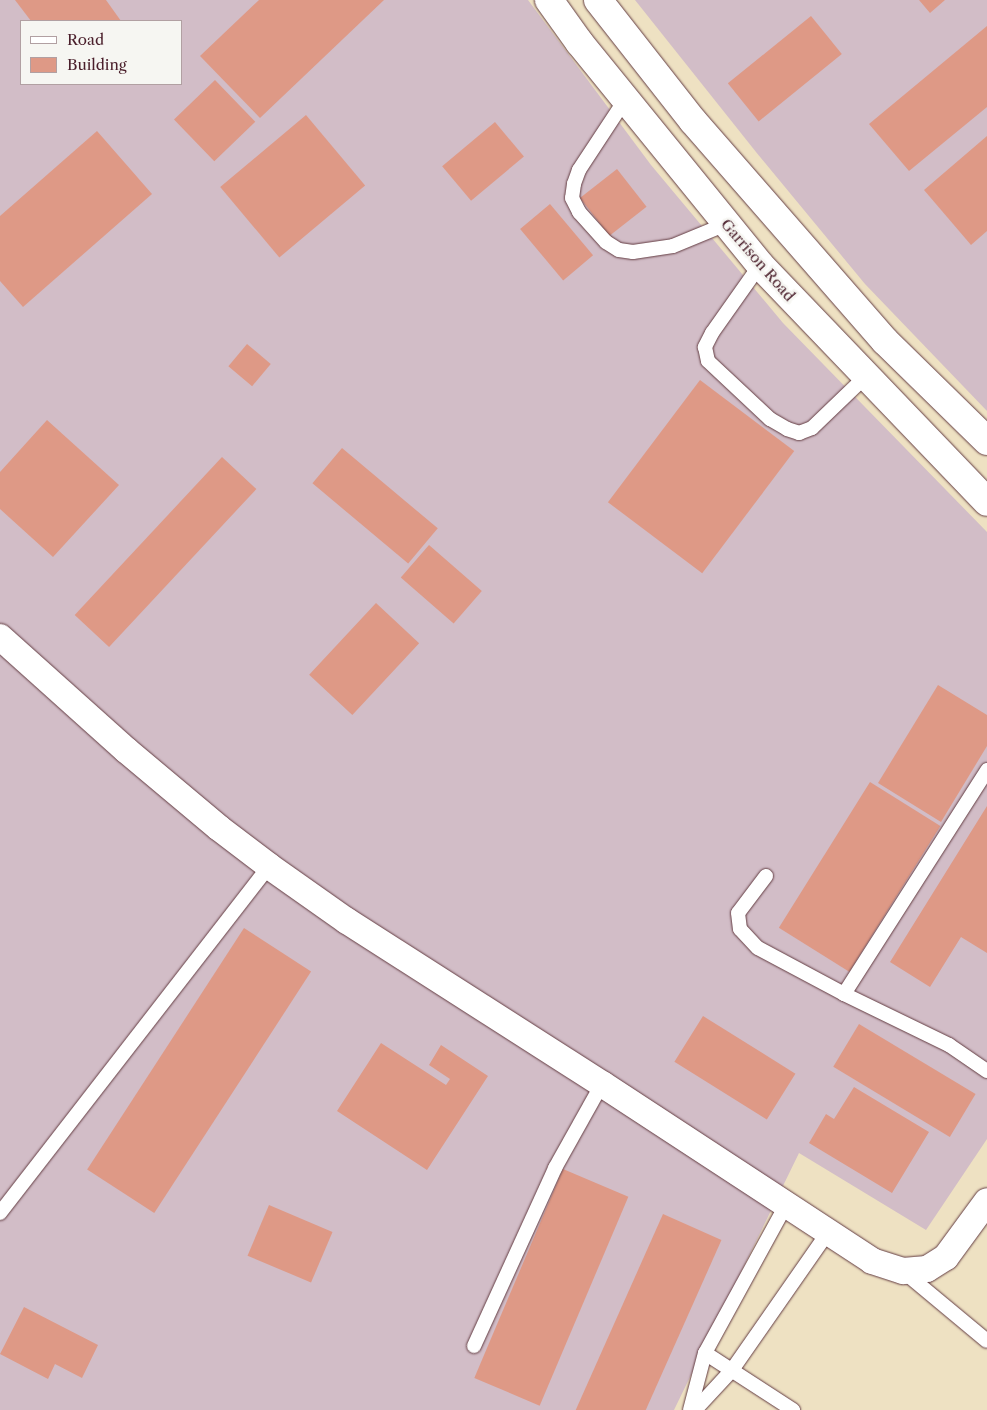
<!DOCTYPE html>
<style>
body{margin:0}
#map{position:relative;width:987px;height:1410px;overflow:hidden;background:#eee1c2;font-family:"Libre Caslon Text",serif}
div>[style]{position:absolute}
.industrial>*{inset:0;background:#d2bdc7}
.building>*{inset:0;background:#de9986;transform-origin:0 0}
.roads{filter:drop-shadow(0 0 1px #633c42) drop-shadow(0 0 1px #633c42)}
.lane>*{height:14px;margin:-7px;padding:0 7px;transform-origin:7px;border-radius:7px;background:#fff}
.street>*{height:26px;margin:-13px;padding:0 13px;transform-origin:13px;border-radius:13px;background:#fff}
.primary>*{height:28px;margin:-14px;padding:0 14px;transform-origin:14px;border-radius:14px;background:#fff}
span{translate:-50% -50%;white-space:nowrap;text-align:center;line-height:1.15;-webkit-text-stroke:5px #f6f6f2;paint-order:stroke}
.street-label{font-size:15px;color:#4a1f2b}
.legend{position:absolute;left:20px;top:20px;width:162px;height:65px;box-sizing:border-box;background:#f6f6f2;border:1px solid #b1a0a2;margin:0;padding:6px 9px;list-style:none;font-size:15px;color:#4a1f2b}
.legend li{display:flex;align-items:center;gap:10px;height:25px}
.legend b{width:25px;border:1px solid #b1a0a2}
</style>
<div id="map">
<div class="industrial">
<i style="clip-path:polygon(evenodd,0 0,528px 0,651px 165px,783px 323px,987px 532px,987px 1139px,926px 1230px,799px 1153px,674px 1410px,0 1410px,0 0,21px 21px,181px 21px,181px 84px,21px 84px,21px 21px)"></i>
<i style="clip-path:polygon(635px 0,987px 0,987px 411px,865px 284px,756px 152px)"></i>
</div>
<div class="building">
<i style="clip-path:polygon(15px 0,106px 0,121px 21px,31px 21px)"></i>
<i style="clip-path:polygon(259px 0,384px 0,260px 118px,200px 56px)"></i>
<i style="clip-path:polygon(919px 0,945px 0,930px 13px)"></i>
<i style="left:811px;top:16px;width:49px;height:107px;rotate:51deg"></i>
<i style="clip-path:polygon(987px 26px,987px 107px,909px 171px,869px 124px)"></i>
<i style="left:215px;top:80px;width:58px;height:57px;rotate:46deg"></i>
<i style="left:306px;top:115px;width:92px;height:112px;rotate:50deg"></i>
<i style="left:495px;top:122px;width:45px;height:69px;rotate:50deg"></i>
<i style="clip-path:polygon(97px 131px,152px 194px,23px 307px,0 281px,0 216px)"></i>
<i style="clip-path:polygon(987px 136px,987px 231px,971px 245px,924px 190px)"></i>
<i style="left:617px;top:169px;width:48px;height:47px;rotate:52deg"></i>
<i style="left:550px;top:204px;width:67px;height:39px;rotate:50deg"></i>
<i style="left:247px;top:344px;width:31px;height:29px;rotate:40deg"></i>
<i style="left:700px;top:380px;width:118px;height:153px;rotate:37deg"></i>
<i style="clip-path:polygon(47px 420px,119px 485px,53px 557px,0 509px,0 472px)"></i>
<i style="left:342px;top:448px;width:125px;height:46px;rotate:40deg"></i>
<i style="left:222px;top:457px;width:47px;height:216px;rotate:43deg"></i>
<i style="left:429px;top:545px;width:70px;height:43px;rotate:41deg"></i>
<i style="left:376px;top:603px;width:59px;height:98px;rotate:43deg"></i>
<i style="clip-path:polygon(938px 685px,987px 715px,987px 746px,941px 822px,878px 783px)"></i>
<i style="left:870px;top:782px;width:83px;height:172px;rotate:32deg"></i>
<i style="clip-path:polygon(987px 806px,987px 953px,961px 937px,930px 987px,890px 962px)"></i>
<i style="left:244px;top:928px;width:80px;height:288px;rotate:33deg"></i>
<i style="left:703px;top:1016px;width:109px;height:54px;rotate:32deg"></i>
<i style="left:859px;top:1024px;width:136px;height:50px;rotate:31deg"></i>
<i style="clip-path:polygon(381px 1043px,446px 1085px,450px 1079px,429px 1065px,441px 1045px,488px 1076px,427px 1170px,337px 1111px)"></i>
<i style="clip-path:polygon(854px 1087px,929px 1132px,892px 1193px,809px 1143px,826px 1114px,834px 1119px)"></i>
<i style="left:563px;top:1169px;width:71px;height:227px;rotate:23deg"></i>
<i style="left:269px;top:1205px;width:69px;height:55px;rotate:23deg"></i>
<i style="left:663px;top:1214px;width:64px;height:215px;rotate:24deg"></i>
<i style="clip-path:polygon(24px 1307px,98px 1345px,82px 1378px,55px 1364px,48px 1379px,0 1354px)"></i>
</div>
<div class="roads">
<div class="lane">
<i style="left:625px;top:100px;width:84px;rotate:123.3deg"></i>
<i style="left:579px;top:170px;width:15px;rotate:110deg"></i>
<i style="left:574px;top:184px;width:14px;rotate:98deg"></i>
<i style="left:572px;top:198px;width:16px;rotate:63deg"></i>
<i style="left:579px;top:212px;width:40px;rotate:48deg"></i>
<i style="left:606px;top:242px;width:15px;rotate:32deg"></i>
<i style="left:619px;top:250px;width:14px;rotate:8deg"></i>
<i style="left:633px;top:252px;width:40px;rotate:-8.5deg"></i>
<i style="left:673px;top:246px;width:57px;rotate:-22.5deg"></i>
<i style="left:760px;top:265px;width:83px;rotate:125.2deg"></i>
<i style="left:712px;top:333px;width:16px;rotate:117deg"></i>
<i style="left:705px;top:347px;width:14px;rotate:78deg"></i>
<i style="left:708px;top:361px;width:85px;rotate:43.1deg"></i>
<i style="left:770px;top:419px;width:20px;rotate:30deg"></i>
<i style="left:787px;top:429px;width:13px;rotate:18deg"></i>
<i style="left:799px;top:433px;width:14px;rotate:-21deg"></i>
<i style="left:812px;top:428px;width:74px;rotate:-43.9deg"></i>
<i style="left:766px;top:876px;width:46px;rotate:127.1deg"></i>
<i style="left:738px;top:913px;width:16px;rotate:83deg"></i>
<i style="left:740px;top:929px;width:26px;rotate:47deg"></i>
<i style="left:758px;top:948px;width:98px;rotate:28.1deg"></i>
<i style="left:844px;top:994px;width:117px;rotate:25.9deg"></i>
<i style="left:949px;top:1045px;width:46px;rotate:34.4deg"></i>
<i style="left:844px;top:994px;width:266px;rotate:-57.4deg"></i>
<i style="left:0;top:1213px;width:439px;rotate:-52.2deg"></i>
<i style="left:903px;top:1271px;width:109px;rotate:39.8deg"></i>
<i style="left:474px;top:1346px;width:196px;rotate:-65.5deg"></i>
<i style="left:555px;top:1168px;width:96px;rotate:-60.8deg"></i>
<i style="left:705px;top:1353px;width:105px;rotate:32.9deg"></i>
<i style="left:690px;top:1410px;width:59px;rotate:-75.3deg"></i>
<i style="left:705px;top:1353px;width:169px;rotate:-61.3deg"></i>
<i style="left:695px;top:1410px;width:54px;rotate:-47.2deg"></i>
<i style="left:732px;top:1370px;width:166px;rotate:-55.1deg"></i>
</div>
<div class="street">
<i style="left:0;top:637px;width:169px;rotate:41.9deg"></i>
<i style="left:126px;top:750px;width:121px;rotate:40deg"></i>
<i style="left:219px;top:828px;width:63px;rotate:37.2deg"></i>
<i style="left:269px;top:866px;width:95px;rotate:35.2deg"></i>
<i style="left:347px;top:921px;width:303px;rotate:32.6deg"></i>
<i style="left:602px;top:1084px;width:323px;rotate:33.2deg"></i>
<i style="left:872px;top:1261px;width:33px;rotate:18deg"></i>
<i style="left:903px;top:1271px;width:24px;rotate:-5deg"></i>
<i style="left:927px;top:1269px;width:22px;rotate:-32deg"></i>
<i style="left:946px;top:1257px;width:69px;rotate:-53.8deg"></i>
</div>
<div class="primary">
<i style="left:549px;top:0;width:52px;rotate:54.5deg"></i>
<i style="left:579px;top:42px;width:287px;rotate:50.9deg"></i>
<i style="left:760px;top:265px;width:328px;rotate:46.2deg"></i>
<i style="left:598px;top:0;width:154px;rotate:51.9deg"></i>
<i style="left:693px;top:121px;width:292px;rotate:48.9deg"></i>
<i style="left:885px;top:341px;width:143px;rotate:44.4deg"></i>
</div>
</div>
<div class="street-label">
<span style="left:758px;top:260px;rotate:49deg">Garrison Road</span>
</div>
<ul class="legend">
<li><b style="height:6px;background:#fff"></b>Road</li>
<li><b style="height:14px;background:#de9986"></b>Building</li>
</ul>
</div>
